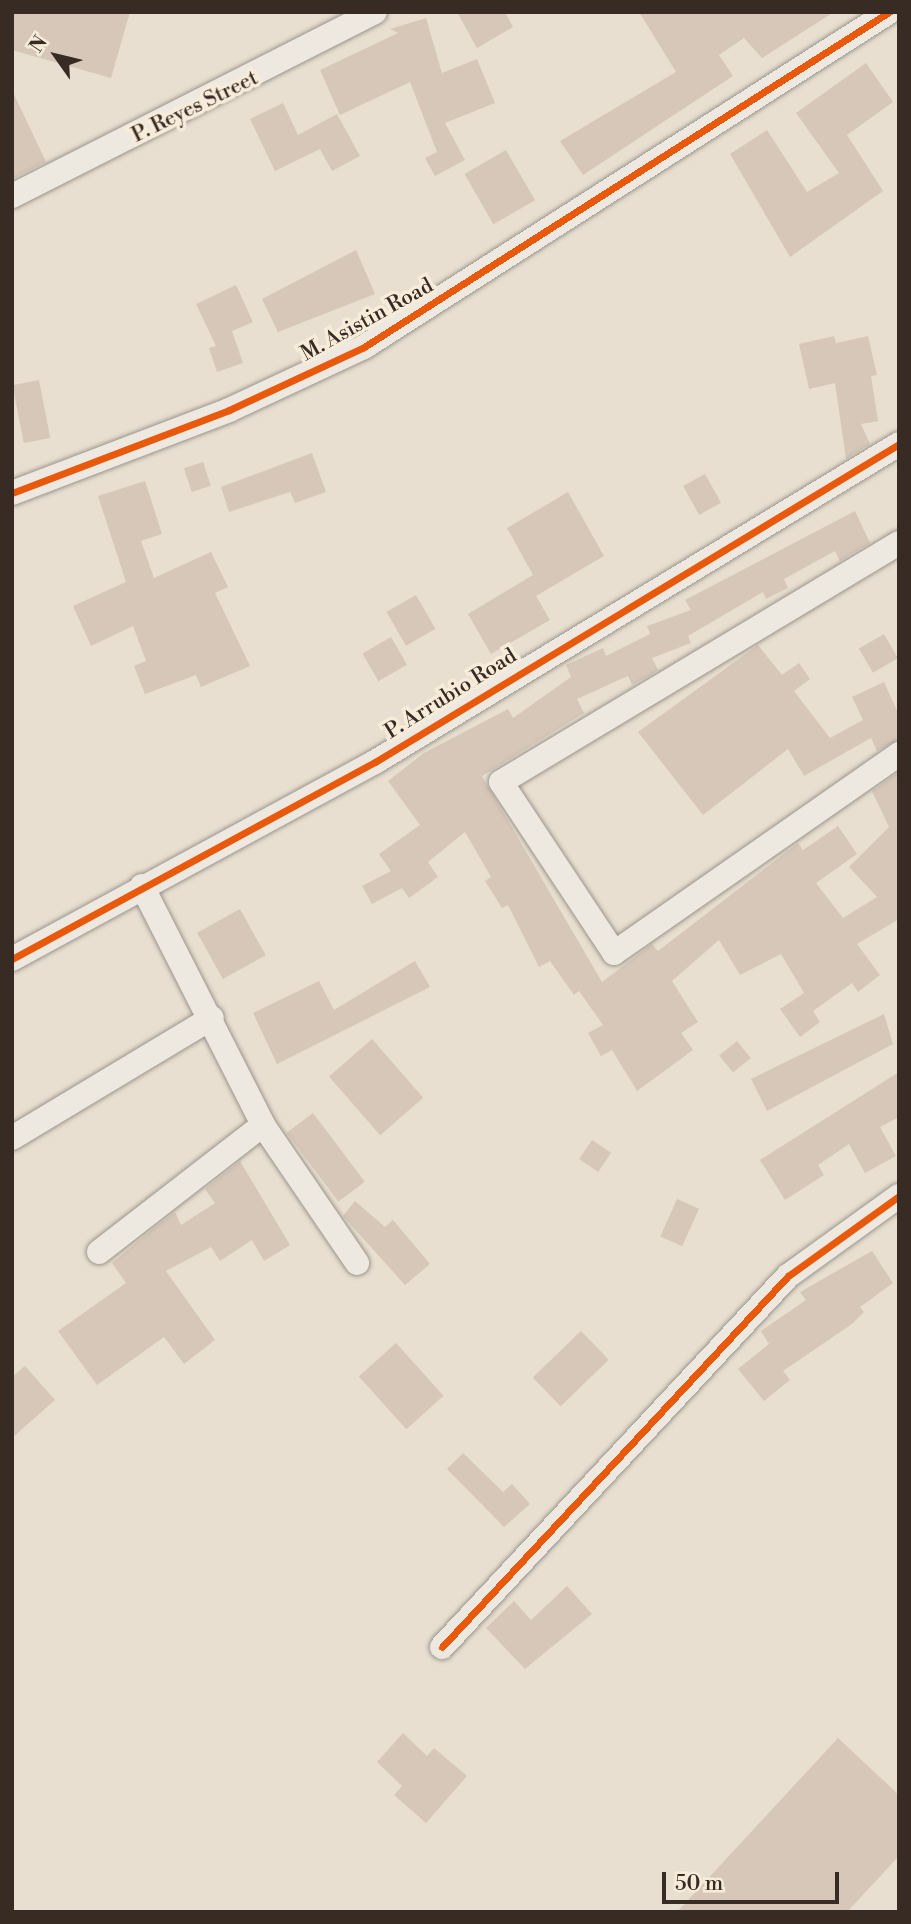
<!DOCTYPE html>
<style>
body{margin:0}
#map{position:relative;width:911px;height:1924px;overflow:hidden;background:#e8dfd0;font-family:"Libre Bodoni",serif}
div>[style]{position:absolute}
.building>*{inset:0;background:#d6c7b9;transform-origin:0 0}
.roads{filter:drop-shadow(0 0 2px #9c958c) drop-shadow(0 0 2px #9c958c)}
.minor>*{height:24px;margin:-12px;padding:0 12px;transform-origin:12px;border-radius:12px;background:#ede8e0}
.cycleway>*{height:7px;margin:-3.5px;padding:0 3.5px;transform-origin:3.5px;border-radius:3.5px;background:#e8590c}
span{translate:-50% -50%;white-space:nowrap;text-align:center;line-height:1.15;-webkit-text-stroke:7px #f7ecda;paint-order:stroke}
.street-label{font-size:21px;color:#372b23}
.frame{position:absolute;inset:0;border:14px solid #372b23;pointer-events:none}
.north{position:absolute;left:21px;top:21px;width:70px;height:70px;-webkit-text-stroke:5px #f7ecda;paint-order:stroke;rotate:304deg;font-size:19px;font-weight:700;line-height:28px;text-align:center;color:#372b23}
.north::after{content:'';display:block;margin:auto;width:24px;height:32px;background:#372b23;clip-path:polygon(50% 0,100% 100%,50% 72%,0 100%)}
.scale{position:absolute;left:662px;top:1872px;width:177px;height:32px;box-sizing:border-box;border:4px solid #372b23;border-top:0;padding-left:9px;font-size:21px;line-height:24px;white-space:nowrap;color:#372b23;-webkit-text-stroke:5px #f7ecda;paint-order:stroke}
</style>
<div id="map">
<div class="building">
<i style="clip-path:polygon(12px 12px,130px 12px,111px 78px,12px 50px)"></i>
<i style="clip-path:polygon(457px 12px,505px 12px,513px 27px,477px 48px)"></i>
<i style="clip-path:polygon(639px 12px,834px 12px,762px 58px,744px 38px,719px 55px,733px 76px,583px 175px,560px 141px,676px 72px)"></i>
<i style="clip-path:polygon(426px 18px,442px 73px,477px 59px,495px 103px,445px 123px,465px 160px,435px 176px,425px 158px,437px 152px,410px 82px,340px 115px,320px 70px,398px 33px,390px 29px)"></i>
<i style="clip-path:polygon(866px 63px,893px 102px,847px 135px,883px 191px,790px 257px,730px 154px,767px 130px,807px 192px,839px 173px,796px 113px)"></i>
<i style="clip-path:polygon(12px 90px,46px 162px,12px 179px)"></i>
<i style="clip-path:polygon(283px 103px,298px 135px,337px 114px,360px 156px,332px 171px,320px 149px,275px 171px,250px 119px)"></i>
<i style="left:506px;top:150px;width:58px;height:48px;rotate:60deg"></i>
<i style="clip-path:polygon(356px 250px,375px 294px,278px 332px,262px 299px)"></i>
<i style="clip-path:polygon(236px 285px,253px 322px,232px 331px,243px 363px,217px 372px,209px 348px,216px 346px,196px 304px)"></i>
<i style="clip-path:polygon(834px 336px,836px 343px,868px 336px,877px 375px,871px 376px,878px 421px,861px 424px,870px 444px,846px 459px,835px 383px,809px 389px,799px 344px)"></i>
<i style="left:39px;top:380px;width:59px;height:27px;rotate:79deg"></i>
<i style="clip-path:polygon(312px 453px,326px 492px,295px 503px,290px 492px,229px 512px,221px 487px)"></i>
<i style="left:203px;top:462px;width:25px;height:20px;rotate:72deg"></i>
<i style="left:705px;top:474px;width:33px;height:25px;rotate:61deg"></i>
<i style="clip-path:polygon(145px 481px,162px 534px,141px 541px,154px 578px,211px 552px,228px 587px,215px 593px,250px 666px,201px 687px,196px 675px,145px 694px,134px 666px,146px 661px,133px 626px,91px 646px,73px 606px,126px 582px,98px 496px)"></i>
<i style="clip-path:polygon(568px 492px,604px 556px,536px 596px,550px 620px,491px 654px,468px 614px,533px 575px,507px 528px)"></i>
<i style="clip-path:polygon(855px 511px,870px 543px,840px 561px,835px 551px,784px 579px,788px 588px,766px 599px,763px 592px,688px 636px,691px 643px,652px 658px,658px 670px,649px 676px,632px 685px,628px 676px,577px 699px,584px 713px,482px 776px,602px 982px,652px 944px,658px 951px,798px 843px,803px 850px,838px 826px,857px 854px,816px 883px,843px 918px,877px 897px,849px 867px,889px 827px,872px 791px,899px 772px,899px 919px,857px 944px,880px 975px,858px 992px,852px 983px,813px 1011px,820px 1022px,800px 1037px,780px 1009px,804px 993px,781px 954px,740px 975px,719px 940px,672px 981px,698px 1022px,681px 1033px,693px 1050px,637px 1091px,612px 1050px,601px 1056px,588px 1033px,603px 1025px,579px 991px,574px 995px,550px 961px,539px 967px,508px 905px,502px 908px,485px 881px,491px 877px,465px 832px,428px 862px,438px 877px,409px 898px,402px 888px,372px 904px,362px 886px,391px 871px,379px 854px,420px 825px,388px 781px,424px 753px,508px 709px,513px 718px,571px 677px,566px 665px,603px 648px,606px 656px,650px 634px,647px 626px,691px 610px,685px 600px)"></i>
<i style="left:416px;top:595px;width:39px;height:34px;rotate:60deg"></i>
<i style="left:884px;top:634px;width:28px;height:29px;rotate:60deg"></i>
<i style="left:391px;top:637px;width:32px;height:33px;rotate:60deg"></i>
<i style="clip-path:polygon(758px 645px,782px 675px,799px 663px,810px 679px,794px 691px,830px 738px,863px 720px,852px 697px,884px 682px,899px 715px,899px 739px,877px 751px,871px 738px,804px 776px,788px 749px,703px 815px,638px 732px)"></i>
<i style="left:240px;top:909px;width:53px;height:49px;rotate:61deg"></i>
<i style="clip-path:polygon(415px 961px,430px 987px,277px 1064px,253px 1013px,319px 981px,334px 1010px)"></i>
<i style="clip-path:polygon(884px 1014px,893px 1044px,767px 1111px,751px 1079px)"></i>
<i style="left:372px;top:1039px;width:78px;height:57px;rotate:49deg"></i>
<i style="left:737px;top:1041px;width:22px;height:23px;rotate:51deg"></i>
<i style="clip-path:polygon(899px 1072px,899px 1117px,880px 1127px,896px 1156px,865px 1173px,849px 1144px,818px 1165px,824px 1175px,785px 1200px,760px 1160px)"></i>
<i style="left:313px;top:1113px;width:86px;height:33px;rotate:53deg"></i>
<i style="left:592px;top:1140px;width:23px;height:23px;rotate:34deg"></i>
<i style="clip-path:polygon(240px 1161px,290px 1245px,264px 1261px,252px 1240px,220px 1261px,211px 1247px,166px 1271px,215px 1340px,184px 1364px,164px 1337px,97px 1385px,58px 1331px,126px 1283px,112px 1263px,155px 1227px,175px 1212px,181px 1225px,215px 1203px,205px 1189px)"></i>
<i style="left:677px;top:1199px;width:24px;height:41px;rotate:24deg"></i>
<i style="clip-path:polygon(355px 1201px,385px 1227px,393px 1220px,430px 1264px,405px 1285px,343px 1216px)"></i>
<i style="clip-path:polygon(872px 1251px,893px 1283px,860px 1307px,864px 1312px,852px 1324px,783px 1371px,790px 1380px,764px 1401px,738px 1369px,769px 1344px,761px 1331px,806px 1300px,800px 1292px)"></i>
<i style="left:581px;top:1331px;width:40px;height:67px;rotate:46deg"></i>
<i style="left:396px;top:1343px;width:71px;height:50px;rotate:48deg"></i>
<i style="clip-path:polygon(25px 1366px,55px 1400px,12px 1438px,12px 1377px)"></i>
<i style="clip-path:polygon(463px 1453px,503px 1492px,512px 1484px,530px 1504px,504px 1527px,447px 1469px)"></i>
<i style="clip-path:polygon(567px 1586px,592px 1614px,525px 1669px,486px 1628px,514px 1601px,531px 1620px)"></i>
<i style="clip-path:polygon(403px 1733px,427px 1756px,434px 1748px,467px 1776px,426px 1823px,394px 1795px,402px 1786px,377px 1762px)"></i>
<i style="clip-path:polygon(838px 1738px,899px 1795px,899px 1856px,847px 1912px,677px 1912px)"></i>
</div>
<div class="roads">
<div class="minor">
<i style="left:12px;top:196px;width:407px;rotate:-26.9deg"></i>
<i style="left:12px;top:493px;width:232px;rotate:-20.9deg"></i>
<i style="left:229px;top:410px;width:149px;rotate:-25deg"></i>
<i style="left:364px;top:347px;width:623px;rotate:-32.54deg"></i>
<i style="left:899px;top:543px;width:464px;rotate:149deg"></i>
<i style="left:501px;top:782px;width:205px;rotate:56.5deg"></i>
<i style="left:614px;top:953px;width:348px;rotate:-34.9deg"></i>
<i style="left:142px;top:886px;width:268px;rotate:63.1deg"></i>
<i style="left:263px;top:1125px;width:167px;rotate:55.7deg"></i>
<i style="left:12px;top:959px;width:413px;rotate:-28.5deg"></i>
<i style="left:375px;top:762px;width:613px;rotate:-31.25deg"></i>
<i style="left:12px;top:1138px;width:233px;rotate:-31deg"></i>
<i style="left:99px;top:1252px;width:207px;rotate:-37.8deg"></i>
<i style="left:442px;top:1647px;width:507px;rotate:-47deg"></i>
<i style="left:788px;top:1276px;width:137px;rotate:-35.8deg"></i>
</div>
</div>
<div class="cycleway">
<i style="left:12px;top:493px;width:232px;rotate:-20.9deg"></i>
<i style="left:229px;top:410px;width:149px;rotate:-25deg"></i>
<i style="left:364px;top:347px;width:623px;rotate:-32.54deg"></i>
<i style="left:12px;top:959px;width:413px;rotate:-28.5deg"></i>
<i style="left:375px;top:762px;width:613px;rotate:-31.25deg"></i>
<i style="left:442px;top:1647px;width:507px;rotate:-47deg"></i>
<i style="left:788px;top:1276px;width:137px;rotate:-35.8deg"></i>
</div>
<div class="street-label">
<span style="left:195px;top:107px;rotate:-26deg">P. Reyes Street</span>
<span style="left:367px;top:320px;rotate:-29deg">M. Asistin Road</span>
<span style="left:451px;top:694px;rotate:-32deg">P. Arrubio Road</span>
</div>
<div class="frame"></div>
<div class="north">N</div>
<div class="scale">50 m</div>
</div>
